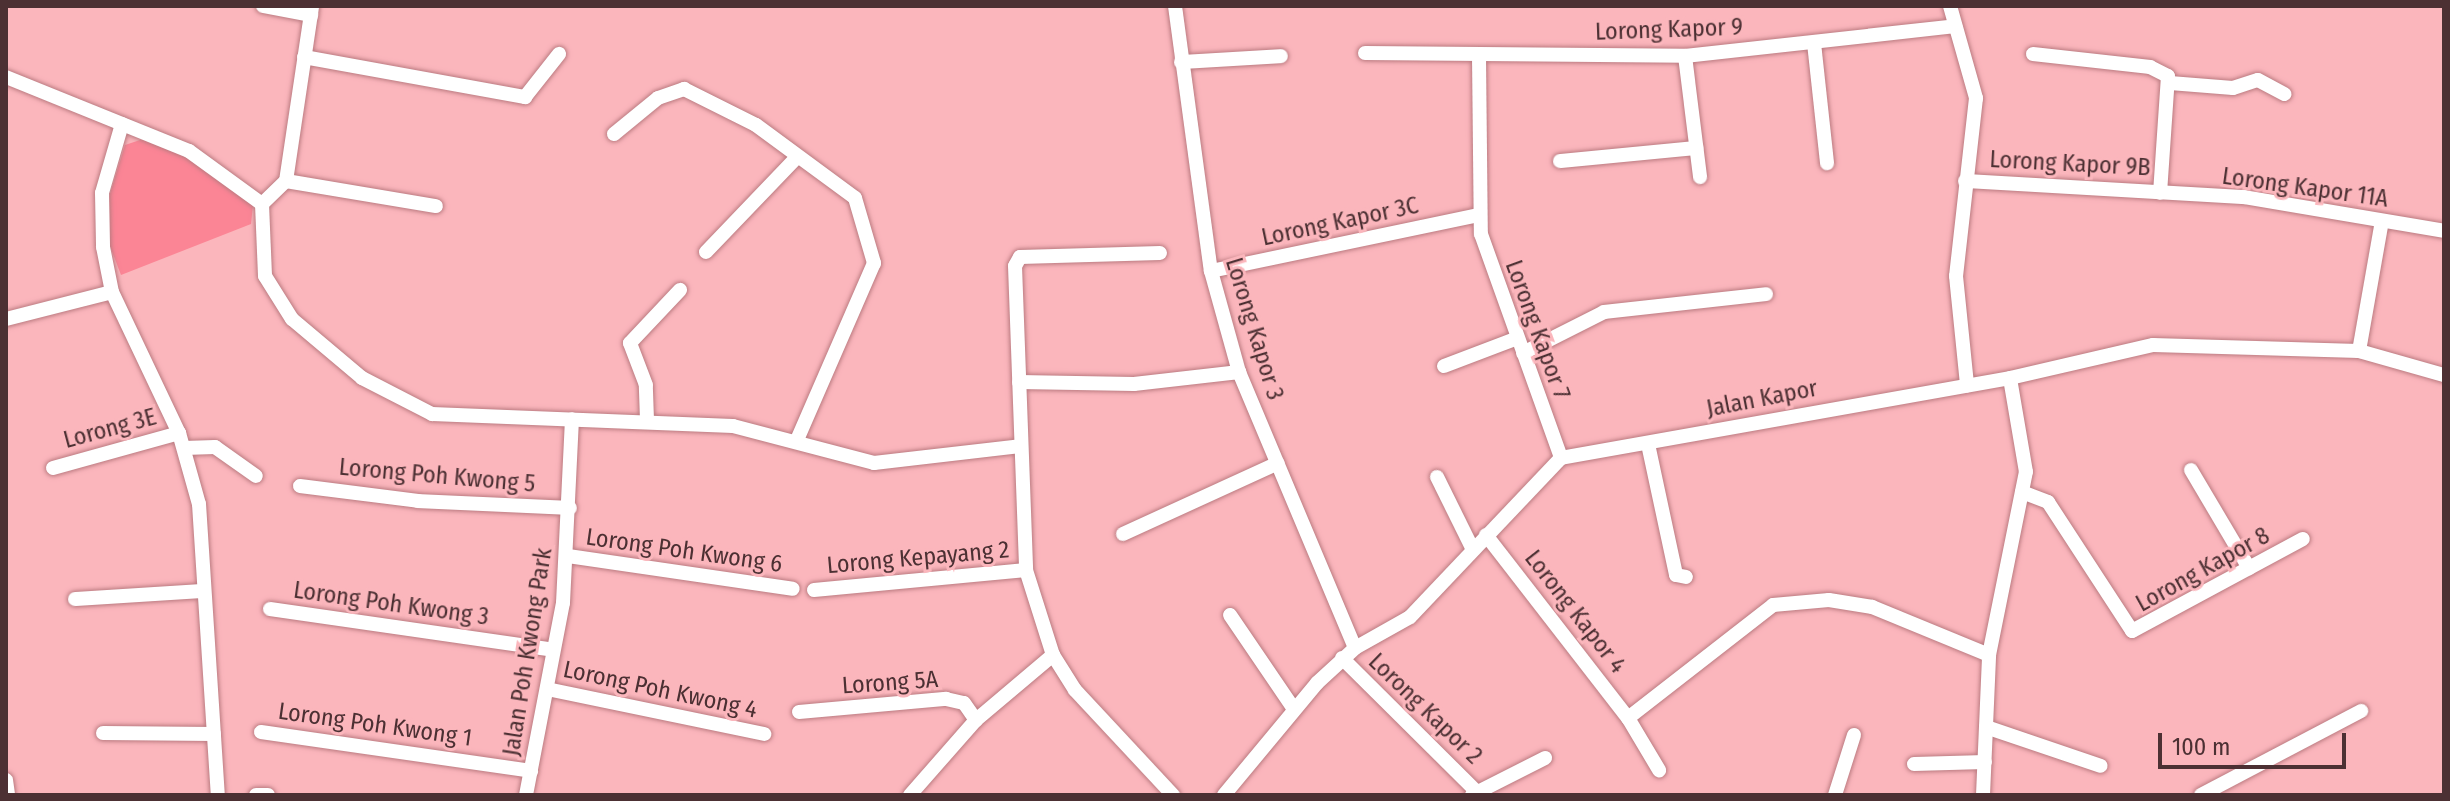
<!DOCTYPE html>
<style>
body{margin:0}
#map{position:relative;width:2450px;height:801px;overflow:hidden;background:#fbb6bc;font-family:"Fira Sans Condensed",sans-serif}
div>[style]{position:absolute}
.green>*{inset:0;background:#fb8595}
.roads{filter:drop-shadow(0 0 2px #bb7b81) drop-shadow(0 0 2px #bb7b81)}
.minor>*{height:14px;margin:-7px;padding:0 7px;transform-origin:7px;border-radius:7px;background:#fff}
span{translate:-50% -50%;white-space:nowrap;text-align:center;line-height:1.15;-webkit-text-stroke:6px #fbb6bc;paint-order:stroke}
.street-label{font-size:24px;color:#4c3033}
.frame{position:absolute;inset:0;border:8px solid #4c3033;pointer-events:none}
.scale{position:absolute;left:2158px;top:733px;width:188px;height:36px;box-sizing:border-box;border:4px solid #4c3033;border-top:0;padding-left:10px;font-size:24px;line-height:28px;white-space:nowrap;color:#4c3033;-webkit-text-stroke:6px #fbb6bc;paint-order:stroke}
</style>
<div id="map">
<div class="green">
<i style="clip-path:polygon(146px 138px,188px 155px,253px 205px,251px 224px,121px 275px,110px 246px,109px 197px,125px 145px)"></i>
</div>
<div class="roads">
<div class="minor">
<i style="left:263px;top:6px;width:49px;rotate:10.6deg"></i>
<i style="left:1175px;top:6px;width:267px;rotate:82.3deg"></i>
<i style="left:1211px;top:271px;width:105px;rotate:74.5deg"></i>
<i style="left:1239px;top:372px;width:299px;rotate:67.2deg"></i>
<i style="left:1950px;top:6px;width:96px;rotate:74.2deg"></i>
<i style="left:1976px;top:98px;width:179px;rotate:96.4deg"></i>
<i style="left:1956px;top:276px;width:110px;rotate:84.2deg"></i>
<i style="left:1814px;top:43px;width:121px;rotate:83.8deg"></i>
<i style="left:1365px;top:53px;width:320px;rotate:0.5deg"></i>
<i style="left:1685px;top:56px;width:272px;rotate:-6.3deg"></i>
<i style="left:2033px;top:54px;width:118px;rotate:6.3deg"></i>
<i style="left:2150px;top:67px;width:20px;rotate:27deg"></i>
<i style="left:2168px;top:76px;width:117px;rotate:93.9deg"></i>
<i style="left:1479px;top:56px;width:178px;rotate:89.4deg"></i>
<i style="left:1481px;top:234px;width:238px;rotate:70.3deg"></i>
<i style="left:1685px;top:56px;width:122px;rotate:82.9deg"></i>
<i style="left:304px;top:57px;width:225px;rotate:10.3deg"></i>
<i style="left:525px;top:97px;width:55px;rotate:-51.7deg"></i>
<i style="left:1181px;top:62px;width:100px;rotate:-3.4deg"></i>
<i style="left:6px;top:77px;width:197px;rotate:22deg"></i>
<i style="left:189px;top:151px;width:90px;rotate:36deg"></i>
<i style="left:2170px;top:83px;width:63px;rotate:4.5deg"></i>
<i style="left:2233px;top:88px;width:26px;rotate:-18deg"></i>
<i style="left:2258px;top:80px;width:30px;rotate:28deg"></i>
<i style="left:122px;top:124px;width:72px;rotate:106.2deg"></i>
<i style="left:102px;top:193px;width:54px;rotate:88.9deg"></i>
<i style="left:103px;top:247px;width:46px;rotate:78.7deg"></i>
<i style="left:112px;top:292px;width:156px;rotate:64.6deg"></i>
<i style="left:179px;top:433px;width:74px;rotate:74.3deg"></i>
<i style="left:199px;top:504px;width:292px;rotate:86.3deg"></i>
<i style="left:614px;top:134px;width:57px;rotate:-39.3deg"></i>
<i style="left:658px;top:98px;width:28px;rotate:-19deg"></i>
<i style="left:684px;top:89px;width:80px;rotate:26.6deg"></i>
<i style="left:756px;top:125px;width:123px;rotate:36.4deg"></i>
<i style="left:855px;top:198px;width:68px;rotate:73.7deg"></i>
<i style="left:874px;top:263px;width:195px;rotate:113.5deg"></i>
<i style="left:1560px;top:161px;width:137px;rotate:-5.5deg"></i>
<i style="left:286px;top:181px;width:152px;rotate:9.5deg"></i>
<i style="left:1965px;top:181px;width:279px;rotate:3.3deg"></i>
<i style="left:2244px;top:197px;width:203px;rotate:9.6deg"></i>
<i style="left:262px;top:204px;width:72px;rotate:87.6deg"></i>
<i style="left:265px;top:276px;width:51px;rotate:57.9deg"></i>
<i style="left:292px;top:319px;width:92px;rotate:40.1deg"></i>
<i style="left:362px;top:378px;width:79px;rotate:27.2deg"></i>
<i style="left:432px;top:414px;width:301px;rotate:2.3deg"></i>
<i style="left:733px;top:426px;width:146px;rotate:14.7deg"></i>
<i style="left:874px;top:463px;width:147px;rotate:-6.6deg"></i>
<i style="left:262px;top:204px;width:33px;rotate:-44deg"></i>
<i style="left:286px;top:181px;width:177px;rotate:-81.5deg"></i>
<i style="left:706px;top:252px;width:130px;rotate:-46.2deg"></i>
<i style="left:1160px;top:253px;width:140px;rotate:178.4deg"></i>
<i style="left:1020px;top:257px;width:10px;rotate:119deg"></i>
<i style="left:1015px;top:266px;width:304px;rotate:87.9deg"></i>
<i style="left:1026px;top:570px;width:89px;rotate:72.4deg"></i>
<i style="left:1053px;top:655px;width:41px;rotate:57.8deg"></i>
<i style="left:1075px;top:690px;width:144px;rotate:47deg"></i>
<i style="left:1211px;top:271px;width:274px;rotate:-11.8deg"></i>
<i style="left:6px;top:319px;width:109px;rotate:-14.3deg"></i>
<i style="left:2359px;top:351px;width:132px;rotate:-80deg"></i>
<i style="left:1523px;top:353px;width:91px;rotate:-26.8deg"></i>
<i style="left:1604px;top:312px;width:163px;rotate:-6.3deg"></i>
<i style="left:1444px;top:366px;width:76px;rotate:-20.8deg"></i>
<i style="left:1019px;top:382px;width:115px;rotate:1deg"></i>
<i style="left:1134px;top:384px;width:106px;rotate:-6.5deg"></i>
<i style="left:647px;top:420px;width:35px;rotate:-92deg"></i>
<i style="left:646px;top:385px;width:45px;rotate:-110.9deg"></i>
<i style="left:630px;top:343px;width:73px;rotate:-46.7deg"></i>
<i style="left:1648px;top:444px;width:134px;rotate:77.9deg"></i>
<i style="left:1676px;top:575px;width:10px;rotate:11deg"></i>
<i style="left:184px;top:448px;width:31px;rotate:-2deg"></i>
<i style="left:215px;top:447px;width:50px;rotate:35.3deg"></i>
<i style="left:53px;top:468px;width:131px;rotate:-15.5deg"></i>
<i style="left:2191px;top:470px;width:114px;rotate:59.4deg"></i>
<i style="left:1437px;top:477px;width:81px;rotate:63.7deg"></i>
<i style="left:300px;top:486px;width:119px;rotate:7.2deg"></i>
<i style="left:418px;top:501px;width:152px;rotate:2.6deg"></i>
<i style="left:2022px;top:492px;width:28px;rotate:21deg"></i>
<i style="left:2048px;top:502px;width:154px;rotate:56.9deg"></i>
<i style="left:2132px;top:631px;width:194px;rotate:-28.3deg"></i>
<i style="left:1123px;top:534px;width:170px;rotate:-24.6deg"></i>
<i style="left:1486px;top:535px;width:232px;rotate:52.2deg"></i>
<i style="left:1628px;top:718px;width:61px;rotate:59.2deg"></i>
<i style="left:568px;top:556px;width:227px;rotate:8.3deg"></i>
<i style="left:814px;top:590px;width:213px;rotate:-5.4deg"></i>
<i style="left:75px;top:599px;width:128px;rotate:-3.6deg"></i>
<i style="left:270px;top:609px;width:286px;rotate:8.2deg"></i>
<i style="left:1230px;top:615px;width:114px;rotate:55.8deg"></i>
<i style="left:1342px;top:658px;width:190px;rotate:44.8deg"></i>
<i style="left:547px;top:689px;width:222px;rotate:11.7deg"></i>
<i style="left:799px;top:712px;width:148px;rotate:-5.1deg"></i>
<i style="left:946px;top:699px;width:18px;rotate:13deg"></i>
<i style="left:964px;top:703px;width:21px;rotate:55deg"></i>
<i style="left:1628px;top:718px;width:184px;rotate:-37.9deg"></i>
<i style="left:1773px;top:605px;width:56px;rotate:-5.1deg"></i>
<i style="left:1829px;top:600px;width:44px;rotate:9.2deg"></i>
<i style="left:1872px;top:607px;width:126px;rotate:22.3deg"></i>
<i style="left:1986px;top:727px;width:121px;rotate:18.7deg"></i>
<i style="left:261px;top:732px;width:273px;rotate:8.2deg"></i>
<i style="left:103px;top:733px;width:111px;rotate:0.5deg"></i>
<i style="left:1914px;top:764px;width:71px;rotate:-1.6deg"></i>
<i style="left:6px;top:780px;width:15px;rotate:82deg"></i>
<i style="left:256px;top:795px;width:12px"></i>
<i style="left:526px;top:795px;width:196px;rotate:-79.1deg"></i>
<i style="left:563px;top:603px;width:184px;rotate:-87.2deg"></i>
<i style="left:910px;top:795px;width:100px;rotate:-48.7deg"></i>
<i style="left:976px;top:720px;width:101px;rotate:-40.2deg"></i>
<i style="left:1224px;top:795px;width:146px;rotate:-50.3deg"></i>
<i style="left:1317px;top:683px;width:52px;rotate:-42.6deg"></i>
<i style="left:1355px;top:648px;width:63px;rotate:-29.4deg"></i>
<i style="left:1410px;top:617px;width:219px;rotate:-46.5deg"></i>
<i style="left:1561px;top:458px;width:456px;rotate:-10.1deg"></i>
<i style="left:2010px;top:378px;width:147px;rotate:-13deg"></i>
<i style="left:2153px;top:345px;width:206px;rotate:1.7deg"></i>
<i style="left:2359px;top:351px;width:88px;rotate:15.8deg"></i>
<i style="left:1472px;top:795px;width:82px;rotate:-26.9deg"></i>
<i style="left:1835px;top:795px;width:63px;rotate:-72.4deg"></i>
<i style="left:1983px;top:795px;width:140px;rotate:-87.5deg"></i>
<i style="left:1989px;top:655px;width:187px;rotate:-78.6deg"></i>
<i style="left:2026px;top:472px;width:95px;rotate:-99.7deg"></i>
<i style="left:2201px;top:795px;width:181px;rotate:-27.7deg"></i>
</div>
</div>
<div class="street-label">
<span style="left:1669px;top:30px;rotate:-2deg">Lorong Kapor 9</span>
<span style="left:2070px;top:164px;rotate:3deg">Lorong Kapor 9B</span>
<span style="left:2305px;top:188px;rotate:8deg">Lorong Kapor 11A</span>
<span style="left:1340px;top:222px;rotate:-12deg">Lorong Kapor 3C</span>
<span style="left:1254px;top:329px;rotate:73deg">Lorong Kapor 3</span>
<span style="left:1537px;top:330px;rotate:70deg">Lorong Kapor 7</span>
<span style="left:1762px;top:399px;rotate:-11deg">Jalan Kapor</span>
<span style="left:110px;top:429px;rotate:-15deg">Lorong 3E</span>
<span style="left:437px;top:476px;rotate:5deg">Lorong Poh Kwong 5</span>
<span style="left:684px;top:551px;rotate:8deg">Lorong Poh Kwong 6</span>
<span style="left:918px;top:558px;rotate:-5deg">Lorong Kepayang 2</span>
<span style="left:2203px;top:570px;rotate:-29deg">Lorong Kapor 8</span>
<span style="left:391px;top:604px;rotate:8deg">Lorong Poh Kwong 3</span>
<span style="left:1575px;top:612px;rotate:52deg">Lorong Kapor 4</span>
<span style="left:528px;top:652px;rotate:-81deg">Jalan Poh Kwong Park</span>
<span style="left:890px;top:683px;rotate:-4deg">Lorong 5A</span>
<span style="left:660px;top:690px;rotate:12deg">Lorong Poh Kwong 4</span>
<span style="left:1425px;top:709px;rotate:44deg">Lorong Kapor 2</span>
<span style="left:375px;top:725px;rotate:8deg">Lorong Poh Kwong 1</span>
</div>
<div class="frame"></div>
<div class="scale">100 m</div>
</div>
